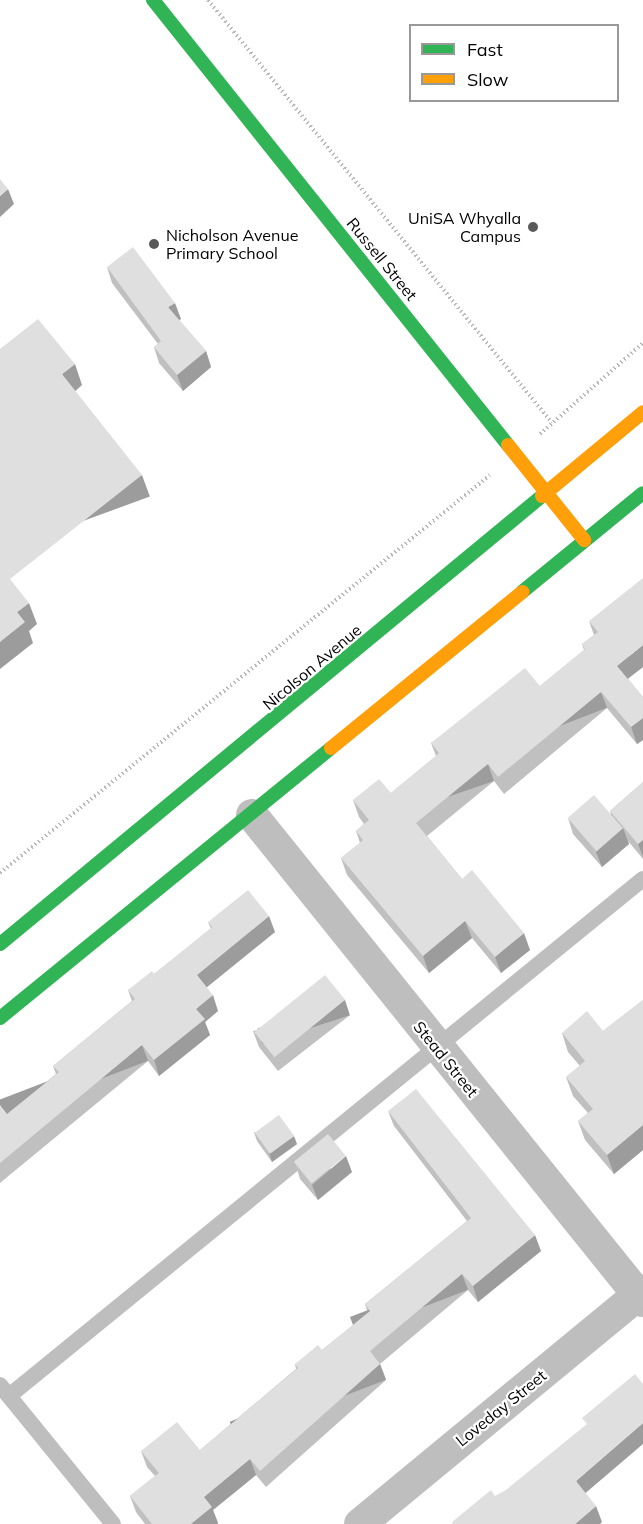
<!DOCTYPE html>
<style>
body{margin:0}
#map{position:relative;width:643px;height:1524px;overflow:hidden;background:#fff;font-family:Mulish,sans-serif}
div>[style]{position:absolute}
.path>*{height:4px;margin-top:-2px;transform-origin:0;background:repeating-linear-gradient(90deg,#b9b9b9 0 1.5px,transparent 0 4.5px)}
.lane>*{height:16px;margin:-8px;padding:0 8px;transform-origin:8px;border-radius:8px;background:#bebebe}
.street>*{height:32px;margin:-16px;padding:0 16px;transform-origin:16px;border-radius:16px;background:#bebebe}
.fast>*{height:14px;margin:-7px;padding:0 7px;transform-origin:7px;border-radius:7px;background:#30b455}
.slow>*{height:14px;margin:-7px;padding:0 7px;transform-origin:7px;border-radius:7px;background:#ff9f0a}
.wall>*{inset:0;background:#c0c0c0}
.shaded-wall>*{inset:0;background:#9c9c9c;transform-origin:0 0}
.building>*{inset:0;background:#dfdfdf;transform-origin:0 0}
.dots>*{width:16px;height:16px;translate:-50% -50%;box-sizing:border-box;border:3px solid #fff;border-radius:50%}
span{translate:-50% -50%;white-space:nowrap;text-align:center;line-height:1.15;-webkit-text-stroke:4.5px #fff;paint-order:stroke}
.poi-label{font-size:16px;color:#000}
.right{translate:-100% -50%;text-align:right}
.left{translate:0 -50%;text-align:left}
.street-label{font-size:16px;color:#000}
.legend{position:absolute;left:409px;top:24px;width:210px;height:78px;box-sizing:border-box;background:#fff;border:2px solid #999;margin:0;padding:8px 10px;list-style:none;font-size:18px;color:#000}
.legend li{display:flex;align-items:center;gap:12px;height:30px}
.legend b{width:30px;border:2px solid #999}
</style>
<div id="map">
<div class="path">
<i style="left:208px;top:0;width:545px;rotate:50.88deg"></i>
<i style="left:540px;top:434px;width:137px;rotate:-41.5deg"></i>
<i style="left:0;top:873px;width:631px;rotate:-39.09deg"></i>
</div>
<div class="lane">
<i style="left:0;top:1385px;width:179px;rotate:50.9deg"></i>
<i style="left:9px;top:1396px;width:818px;rotate:-39.2deg"></i>
</div>
<div class="street">
<i style="left:252px;top:815px;width:624px;rotate:51.18deg"></i>
<i style="left:360px;top:1524px;width:367px;rotate:-39.5deg"></i>
</div>
<div class="fast">
<i style="left:153px;top:0;width:569px;rotate:51.42deg"></i>
<i style="left:522px;top:592px;width:156px;rotate:-39.3deg"></i>
<i style="left:0;top:944px;width:703px;rotate:-39.58deg"></i>
<i style="left:0;top:1018px;width:427px;rotate:-39.2deg"></i>
</div>
<div class="slow">
<i style="left:508px;top:445px;width:122px;rotate:51.3deg"></i>
<i style="left:542px;top:496px;width:131px;rotate:-39.7deg"></i>
<i style="left:331px;top:748px;width:247px;rotate:-39.2deg"></i>
</div>
<div class="wall">
<i style="clip-path:polygon(107px 267px,181px 319px,179px 320px,206px 351px,211px 367px,183px 391px,159px 363px,154px 347px,158px 344px,112px 283px)"></i>
<i style="clip-path:polygon(589px 621px,643px 667px,628px 679px,643px 697px,643px 740px,637px 744px,607px 708px,504px 794px,494px 781px,427px 836px,462px 879px,530px 950px,501px 973px,472px 938px,429px 973px,347px 875px,341px 858px,360px 843px,356px 831px,364px 824px,359px 817px,353px 800px,391px 793px,436px 756px,431px 743px,540px 686px,584px 650px,582px 644px,594px 635px)"></i>
<i style="clip-path:polygon(643px 782px,643px 859px,628px 841px,629px 844px,602px 867px,573px 834px,568px 818px,611px 814px,610px 811px)"></i>
<i style="clip-path:polygon(208px 922px,275px 932px,206px 988px,218px 1011px,205px 1022px,210px 1035px,159px 1076px,148px 1061px,0 1183px,0 1105px,7px 1114px,56px 1074px,53px 1066px,132px 1001px,128px 990px,154px 974px,211px 929px)"></i>
<i style="clip-path:polygon(643px 1000px,643px 1150px,614px 1174px,585px 1140px,578px 1121px,588px 1113px,573px 1096px,566px 1077px,580px 1066px,568px 1052px,562px 1033px,603px 1031px)"></i>
<i style="clip-path:polygon(350px 1015px,278px 1071px,259px 1047px,253px 1031px)"></i>
<i style="clip-path:polygon(388px 1111px,541px 1251px,478px 1302px,468px 1290px,380px 1364px,386px 1380px,266px 1487px,256px 1475px,213px 1510px,218px 1523px,217px 1524px,145px 1524px,136px 1512px,130px 1496px,155px 1476px,147px 1467px,141px 1451px,200px 1450px,296px 1369px,295px 1364px,322px 1350px,368px 1313px,365px 1304px,467px 1221px,394px 1126px)"></i>
<i style="clip-path:polygon(254px 1132px,297px 1144px,272px 1162px,257px 1141px)"></i>
<i style="clip-path:polygon(295px 1163px,352px 1172px,318px 1200px,300px 1179px)"></i>
</div>
<div class="shaded-wall">
<i style="clip-path:polygon(8px 189px,14px 204px,0 217px,0 196px)"></i>
<i style="clip-path:polygon(175px 303px,181px 319px,174px 323px,168px 307px)"></i>
<i style="clip-path:polygon(206px 351px,211px 367px,183px 391px,177px 375px)"></i>
<i style="clip-path:polygon(75px 364px,82px 385px,70px 396px,62px 374px)"></i>
<i style="left:142px;top:475px;width:23px;height:168px;rotate:70deg"></i>
<i style="clip-path:polygon(29px 603px,37px 624px,29px 631px,33px 643px,0 669px,0 642px,17px 612px)"></i>
<i style="clip-path:polygon(643px 645px,643px 667px,623px 682px,617px 666px)"></i>
<i style="left:601px;top:692px;width:17px;height:134px;rotate:69deg"></i>
<i style="clip-path:polygon(643px 718px,643px 740px,637px 744px,631px 727px)"></i>
<i style="left:488px;top:764px;width:18px;height:93px;rotate:71deg"></i>
<i style="clip-path:polygon(623px 828px,629px 844px,602px 867px,596px 852px)"></i>
<i style="clip-path:polygon(643px 840px,643px 857px,638px 844px)"></i>
<i style="clip-path:polygon(269px 916px,275px 932px,202px 991px,197px 975px)"></i>
<i style="clip-path:polygon(465px 921px,472px 938px,429px 973px,423px 956px)"></i>
<i style="clip-path:polygon(524px 933px,530px 950px,501px 973px,495px 957px)"></i>
<i style="clip-path:polygon(213px 995px,218px 1011px,205px 1022px,210px 1035px,159px 1076px,154px 1060px,196px 1009px)"></i>
<i style="left:345px;top:1000px;width:16px;height:92px;rotate:72deg"></i>
<i style="left:142px;top:1045px;width:17px;height:185px;rotate:69deg"></i>
<i style="clip-path:polygon(643px 1125px,643px 1150px,614px 1174px,607px 1155px)"></i>
<i style="clip-path:polygon(294px 1136px,297px 1144px,272px 1162px,269px 1153px)"></i>
<i style="clip-path:polygon(346px 1156px,352px 1172px,318px 1200px,312px 1185px)"></i>
<i style="clip-path:polygon(535px 1235px,541px 1251px,478px 1302px,473px 1286px)"></i>
<i style="left:462px;top:1274px;width:17px;height:120px;rotate:69deg"></i>
<i style="left:380px;top:1364px;width:17px;height:161px;rotate:69deg"></i>
<i style="clip-path:polygon(643px 1423px,643px 1444px,582px 1496px,576px 1481px)"></i>
<i style="clip-path:polygon(250px 1459px,256px 1475px,213px 1510px,218px 1523px,217px 1524px,191px 1524px,204px 1497px)"></i>
<i style="clip-path:polygon(596px 1506px,602px 1522px,600px 1524px,575px 1524px)"></i>
</div>
<div class="building">
<i style="clip-path:polygon(0 179px,8px 189px,0 196px)"></i>
<i style="clip-path:polygon(133px 247px,175px 303px,168px 307px,206px 351px,177px 375px,154px 347px,161px 341px,107px 267px)"></i>
<i style="clip-path:polygon(38px 319px,75px 364px,62px 374px,142px 475px,10px 579px,29px 603px,17px 612px,25px 622px,0 642px,0 349px)"></i>
<i style="clip-path:polygon(643px 578px,643px 645px,617px 666px,643px 697px,643px 718px,631px 727px,601px 692px,498px 777px,488px 764px,416px 823px,462px 879px,472px 870px,524px 933px,495px 957px,465px 921px,423px 956px,341px 858px,363px 840px,356px 831px,369px 820px,353px 800px,379px 779px,391px 793px,439px 753px,431px 743px,525px 668px,540px 686px,585px 649px,582px 644px,598px 632px,589px 621px)"></i>
<i style="clip-path:polygon(643px 782px,643px 840px,638px 844px,610px 811px)"></i>
<i style="left:594px;top:795px;width:44px;height:35px;rotate:49deg"></i>
<i style="clip-path:polygon(248px 890px,269px 916px,197px 975px,213px 995px,196px 1009px,205px 1019px,154px 1060px,142px 1045px,0 1163px,0 1105px,7px 1114px,59px 1072px,53px 1066px,135px 999px,128px 990px,152px 971px,154px 974px,212px 927px,208px 922px)"></i>
<i style="left:325px;top:975px;width:32px;height:91px;rotate:51deg"></i>
<i style="clip-path:polygon(643px 1000px,643px 1125px,607px 1155px,578px 1121px,593px 1109px,566px 1077px,585px 1061px,562px 1033px,587px 1011px,603px 1031px)"></i>
<i style="clip-path:polygon(416px 1089px,535px 1235px,473px 1286px,462px 1274px,370px 1351px,380px 1364px,260px 1471px,250px 1459px,204px 1497px,212px 1507px,191px 1524px,152px 1524px,130px 1496px,159px 1473px,141px 1451px,177px 1422px,200px 1450px,298px 1368px,295px 1364px,318px 1345px,322px 1350px,370px 1311px,365px 1304px,471px 1218px,388px 1111px)"></i>
<i style="left:279px;top:1115px;width:26px;height:30px;rotate:54deg"></i>
<i style="left:328px;top:1134px;width:28px;height:44px;rotate:51deg"></i>
<i style="clip-path:polygon(635px 1374px,643px 1384px,643px 1423px,576px 1481px,596px 1506px,575px 1524px,453px 1524px,452px 1522px,491px 1490px,495px 1496px,506px 1490px,587px 1424px,582px 1418px)"></i>
</div>
<div class="dots">
<i style="left:533px;top:227px;background:#595959"></i>
<i style="left:154px;top:244px;background:#595959"></i>
</div>
<div class="poi-label">
<span class="right" style="left:521px;top:227px">UniSA Whyalla<br>Campus</span>
<span class="left" style="left:166px;top:244px">Nicholson Avenue<br>Primary School</span>
</div>
<div class="street-label">
<span style="left:382px;top:259px;rotate:51deg">Russell Street</span>
<span style="left:312px;top:667px;rotate:-40deg">Nicolson Avenue</span>
<span style="left:446px;top:1059px;rotate:51deg">Stead Street</span>
<span style="left:501px;top:1408px;rotate:-39deg">Loveday Street</span>
</div>
<ul class="legend">
<li><b style="height:8px;background:#30b455"></b>Fast</li>
<li><b style="height:8px;background:#ff9f0a"></b>Slow</li>
</ul>
</div>
